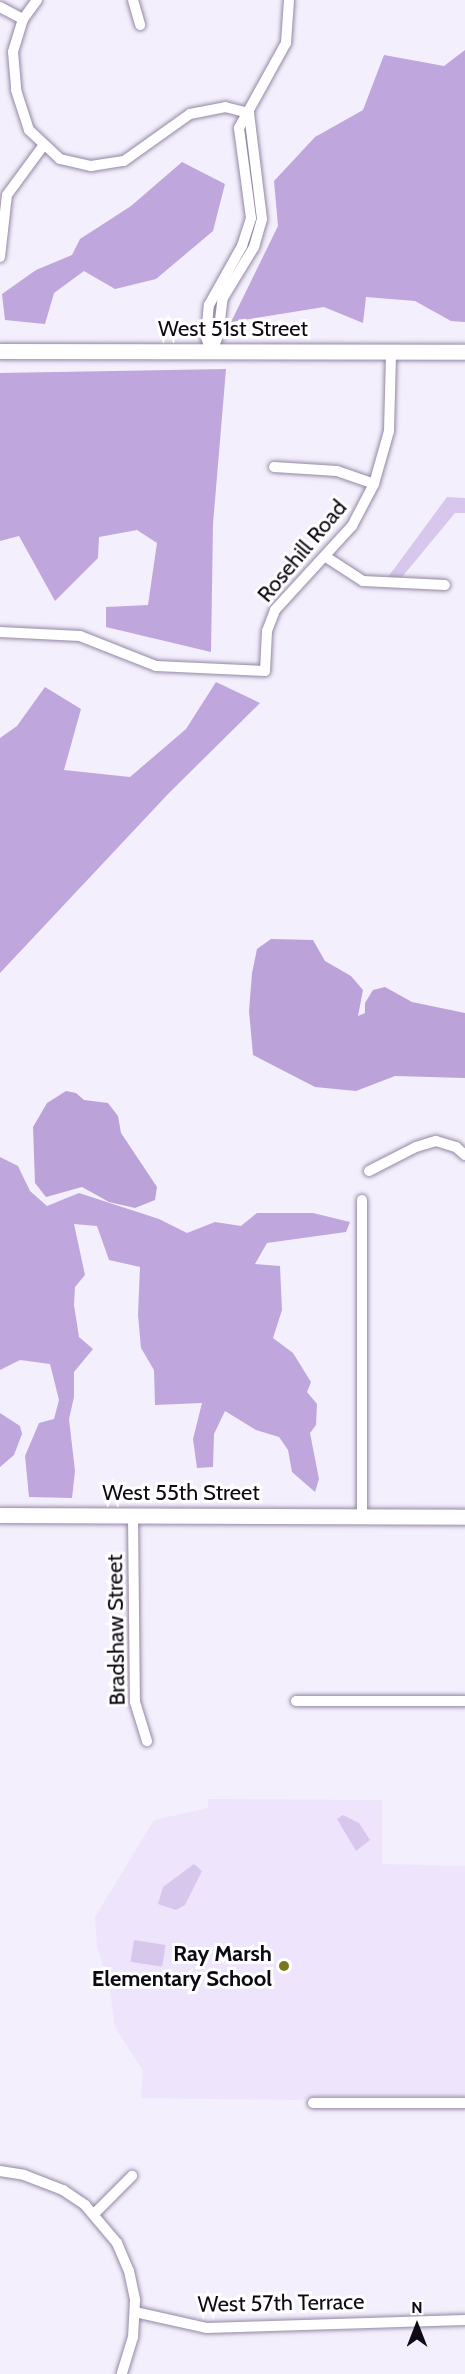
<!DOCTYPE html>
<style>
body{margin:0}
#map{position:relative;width:465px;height:2374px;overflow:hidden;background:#f4effc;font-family:Cabin,sans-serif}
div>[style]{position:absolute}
.built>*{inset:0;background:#eee4fc}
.green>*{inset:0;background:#d7c7ec;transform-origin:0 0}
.forest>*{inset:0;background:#bfa6dd}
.water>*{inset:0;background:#bba3da}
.roads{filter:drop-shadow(0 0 2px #9487a5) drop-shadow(0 0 2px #9487a5)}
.street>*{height:10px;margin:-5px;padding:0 5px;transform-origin:5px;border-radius:5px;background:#fff}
.secondary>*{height:15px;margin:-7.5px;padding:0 7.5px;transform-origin:7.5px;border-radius:7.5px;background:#fff}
.dots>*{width:16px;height:16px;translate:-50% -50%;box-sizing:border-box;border:3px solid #fff;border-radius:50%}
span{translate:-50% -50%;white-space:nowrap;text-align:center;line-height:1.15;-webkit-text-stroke:6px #fff;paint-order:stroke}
.street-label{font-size:22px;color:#0e0913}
.poi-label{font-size:22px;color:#0e0913;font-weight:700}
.right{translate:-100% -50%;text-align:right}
.north{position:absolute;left:387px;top:2296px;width:60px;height:60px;-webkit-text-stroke:4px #fff;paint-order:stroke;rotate:0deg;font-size:16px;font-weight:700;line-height:24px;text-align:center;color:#0e0913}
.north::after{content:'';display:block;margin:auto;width:21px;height:27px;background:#0e0913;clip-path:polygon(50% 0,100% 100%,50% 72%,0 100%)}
</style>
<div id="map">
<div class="built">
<i style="clip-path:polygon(208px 1799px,382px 1800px,382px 1864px,465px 1866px,465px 2096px,319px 2096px,300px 2100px,141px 2098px,143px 2071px,115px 2027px,109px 1984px,97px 1947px,95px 1917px,154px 1820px,208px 1808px)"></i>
</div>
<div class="green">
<i style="clip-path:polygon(447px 497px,465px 498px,465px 513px,455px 513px,402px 577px,388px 577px)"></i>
<i style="clip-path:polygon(343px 1815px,359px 1823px,370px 1840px,356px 1851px,337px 1819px)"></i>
<i style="clip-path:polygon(194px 1864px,202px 1871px,185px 1905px,176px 1910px,158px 1904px,163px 1887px)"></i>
<i style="left:134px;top:1940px;width:32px;height:22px;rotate:9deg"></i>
</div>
<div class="forest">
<i style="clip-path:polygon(465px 50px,465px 322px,451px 321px,415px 301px,366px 297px,363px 323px,324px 307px,231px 322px,278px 226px,274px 181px,315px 137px,363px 110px,384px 55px,444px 66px)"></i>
<i style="clip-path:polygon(182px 162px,225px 184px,213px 231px,156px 279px,115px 289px,84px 271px,54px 293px,45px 324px,5px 320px,2px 294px,36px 270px,72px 255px,80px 239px,131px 206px)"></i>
<i style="clip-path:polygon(226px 369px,213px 524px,211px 652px,106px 627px,106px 607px,148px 605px,157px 543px,137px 530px,99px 537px,98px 558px,55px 601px,19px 536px,0 541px,0 373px)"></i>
<i style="clip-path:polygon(216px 682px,260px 703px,169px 793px,0 973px,0 738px,17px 726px,45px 687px,81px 709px,64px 770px,130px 777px,186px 729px)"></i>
<i style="clip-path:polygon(0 1157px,18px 1166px,30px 1191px,47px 1206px,79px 1193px,159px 1219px,187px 1233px,215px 1222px,241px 1226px,257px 1213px,313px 1213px,350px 1222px,346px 1232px,267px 1243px,255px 1264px,280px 1266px,282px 1310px,273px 1338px,293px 1353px,311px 1382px,307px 1392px,317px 1404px,316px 1425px,310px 1433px,319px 1479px,315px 1492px,292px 1472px,288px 1450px,279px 1437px,256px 1430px,225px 1411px,214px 1434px,213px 1467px,197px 1468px,193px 1439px,202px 1403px,155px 1405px,154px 1370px,141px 1348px,138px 1315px,140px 1267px,109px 1260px,97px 1226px,74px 1224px,85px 1275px,75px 1287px,74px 1305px,79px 1337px,93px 1349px,74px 1372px,74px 1397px,69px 1419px,75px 1471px,72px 1498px,29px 1497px,25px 1456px,39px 1423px,54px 1419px,59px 1400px,50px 1364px,20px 1360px,0 1370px)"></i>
<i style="clip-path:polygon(0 1413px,20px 1426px,22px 1434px,14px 1455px,0 1467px)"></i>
</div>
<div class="water">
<i style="clip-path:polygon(271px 939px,313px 940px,325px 961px,351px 976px,363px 990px,358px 1016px,365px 1013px,365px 1003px,373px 990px,385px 987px,412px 1002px,465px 1013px,465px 1078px,395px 1076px,356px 1091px,315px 1087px,253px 1055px,249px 1011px,252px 973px,257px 949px)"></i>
<i style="clip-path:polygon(66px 1091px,76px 1093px,84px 1100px,108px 1103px,118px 1116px,121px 1133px,157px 1187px,155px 1200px,135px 1208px,109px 1202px,82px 1187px,46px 1197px,35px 1183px,33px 1127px,47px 1103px)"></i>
</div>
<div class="roads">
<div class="street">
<i style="left:37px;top:0;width:24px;rotate:126deg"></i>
<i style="left:23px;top:19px;width:34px;rotate:107deg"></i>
<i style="left:13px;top:52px;width:38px;rotate:85deg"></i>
<i style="left:16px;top:90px;width:42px;rotate:72deg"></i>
<i style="left:29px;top:130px;width:42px;rotate:43.1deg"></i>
<i style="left:60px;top:159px;width:32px;rotate:13deg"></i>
<i style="left:91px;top:166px;width:33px;rotate:-9deg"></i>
<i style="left:124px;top:161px;width:81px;rotate:-35.5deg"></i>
<i style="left:190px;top:114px;width:36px;rotate:-11deg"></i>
<i style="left:225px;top:107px;width:25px;rotate:14deg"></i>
<i style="left:133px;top:0;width:26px;rotate:74deg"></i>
<i style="left:0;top:7px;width:26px;rotate:28deg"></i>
<i style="left:0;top:257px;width:62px;rotate:-83.6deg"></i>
<i style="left:7px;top:195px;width:61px;rotate:-53.7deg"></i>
<i style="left:211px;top:352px;width:16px;rotate:-108deg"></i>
<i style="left:206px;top:337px;width:32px;rotate:-85deg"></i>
<i style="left:209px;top:305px;width:68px;rotate:-60.8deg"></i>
<i style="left:242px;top:246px;width:29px;rotate:-72deg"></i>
<i style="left:251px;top:218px;width:91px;rotate:-97.6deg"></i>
<i style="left:239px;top:128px;width:97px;rotate:-61.1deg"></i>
<i style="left:286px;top:43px;width:43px;rotate:-86deg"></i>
<i style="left:211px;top:352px;width:17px;rotate:-66deg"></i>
<i style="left:218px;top:336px;width:38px;rotate:-83deg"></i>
<i style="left:223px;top:298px;width:60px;rotate:-58.7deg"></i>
<i style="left:254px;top:247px;width:29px;rotate:-74deg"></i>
<i style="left:262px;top:219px;width:107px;rotate:-97deg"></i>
<i style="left:274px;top:467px;width:63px;rotate:3.6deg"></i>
<i style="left:337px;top:471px;width:39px;rotate:19deg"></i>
<i style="left:326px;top:557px;width:44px;rotate:33deg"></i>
<i style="left:363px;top:581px;width:82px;rotate:2.8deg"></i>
<i style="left:0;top:632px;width:80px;rotate:2.9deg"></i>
<i style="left:80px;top:636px;width:82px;rotate:21.5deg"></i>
<i style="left:156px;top:666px;width:109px;rotate:2.6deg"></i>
<i style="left:265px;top:671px;width:40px;rotate:-87.1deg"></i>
<i style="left:267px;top:631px;width:22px;rotate:-69deg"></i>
<i style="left:275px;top:610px;width:114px;rotate:-47.5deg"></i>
<i style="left:352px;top:526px;width:47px;rotate:-62.4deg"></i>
<i style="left:374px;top:484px;width:55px;rotate:-74.2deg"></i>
<i style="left:389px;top:431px;width:79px;rotate:-88.5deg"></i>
<i style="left:369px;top:1171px;width:53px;rotate:-27.1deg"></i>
<i style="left:416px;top:1147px;width:21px;rotate:-17deg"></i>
<i style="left:436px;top:1141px;width:21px;rotate:17deg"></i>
<i style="left:456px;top:1147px;width:12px;rotate:42deg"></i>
<i style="left:133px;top:1516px;width:186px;rotate:89.4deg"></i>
<i style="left:135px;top:1702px;width:41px;rotate:72.9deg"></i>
<i style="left:362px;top:1516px;width:316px;rotate:-90deg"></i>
<i style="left:296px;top:1701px;width:169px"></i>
<i style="left:313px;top:2103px;width:152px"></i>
<i style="left:0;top:2171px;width:24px;rotate:9deg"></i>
<i style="left:24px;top:2175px;width:42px;rotate:21deg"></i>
<i style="left:63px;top:2190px;width:27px;rotate:34deg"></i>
<i style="left:85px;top:2205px;width:50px;rotate:49.9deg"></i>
<i style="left:117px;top:2243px;width:30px;rotate:67deg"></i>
<i style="left:129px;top:2271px;width:30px;rotate:78deg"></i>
<i style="left:135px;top:2300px;width:37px;rotate:93deg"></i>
<i style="left:133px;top:2337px;width:39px;rotate:107deg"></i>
<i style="left:94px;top:2214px;width:54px;rotate:-45deg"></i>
<i style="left:135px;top:2312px;width:74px;rotate:12.5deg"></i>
<i style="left:207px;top:2328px;width:258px;rotate:-1.8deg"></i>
</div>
<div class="secondary">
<i style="left:0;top:351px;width:465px;rotate:0.1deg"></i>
<i style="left:0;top:1515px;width:465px;rotate:0.2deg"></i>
</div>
</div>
<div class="dots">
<i style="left:284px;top:1966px;background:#77781f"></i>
</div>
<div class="street-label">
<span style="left:233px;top:329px">West 51st Street</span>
<span style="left:302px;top:551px;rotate:-50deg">Rosehill Road</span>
<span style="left:181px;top:1493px">West 55th Street</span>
<span style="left:116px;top:1630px;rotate:-91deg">Bradshaw Street</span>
<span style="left:281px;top:2303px;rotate:-1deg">West 57th Terrace</span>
</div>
<div class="poi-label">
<span class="right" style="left:272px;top:1966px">Ray Marsh<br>Elementary School</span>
</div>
<div class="north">N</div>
</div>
